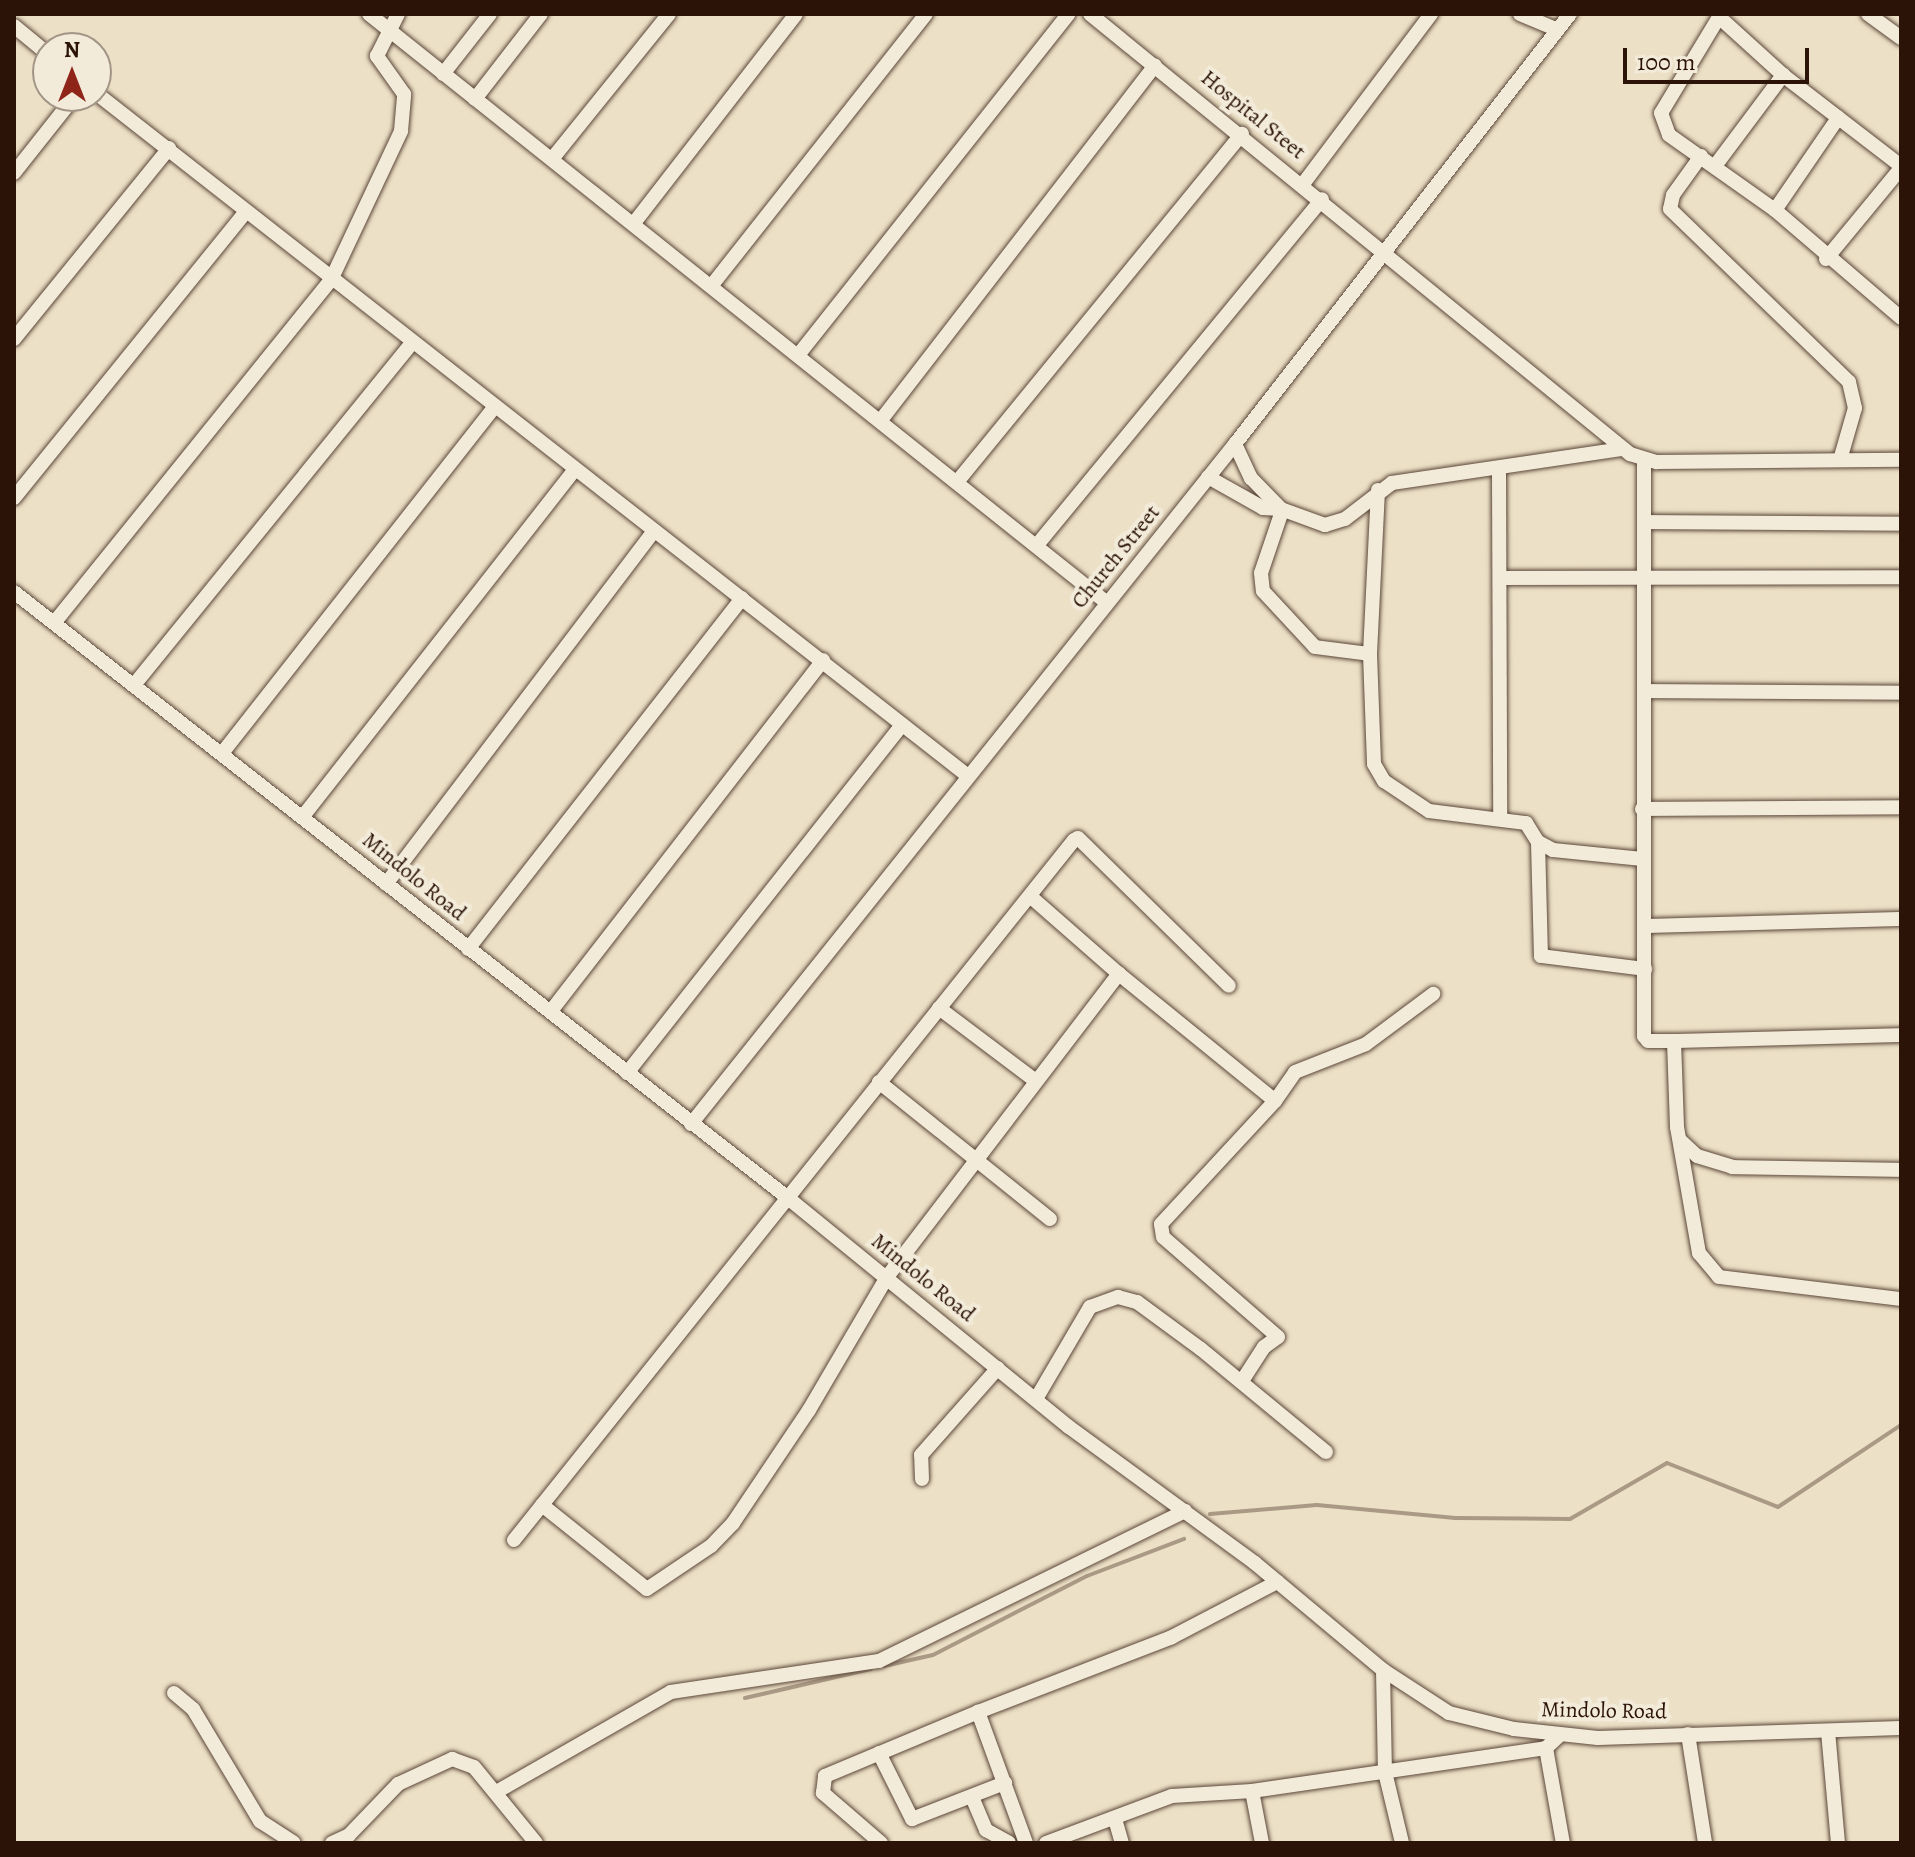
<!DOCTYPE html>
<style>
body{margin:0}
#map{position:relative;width:1915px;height:1857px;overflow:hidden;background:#ece0c6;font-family:Alegreya,serif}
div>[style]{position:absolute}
.stream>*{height:4px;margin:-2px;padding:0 2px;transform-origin:2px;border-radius:2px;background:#aa9a85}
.roads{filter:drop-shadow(0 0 2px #5b4638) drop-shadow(0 0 2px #5b4638)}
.minor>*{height:14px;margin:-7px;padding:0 7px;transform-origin:7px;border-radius:7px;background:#f3ebda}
span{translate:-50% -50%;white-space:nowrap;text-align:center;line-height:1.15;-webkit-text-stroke:8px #f3ebda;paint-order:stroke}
.street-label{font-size:22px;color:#2b1308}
.frame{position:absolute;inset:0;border:16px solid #2b1308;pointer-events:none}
.north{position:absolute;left:32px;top:32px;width:80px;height:80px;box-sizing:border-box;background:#f3ebda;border:2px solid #a39586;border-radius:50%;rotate:0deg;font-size:22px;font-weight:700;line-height:32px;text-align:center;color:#2b1308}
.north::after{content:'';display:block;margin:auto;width:28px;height:36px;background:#8f2418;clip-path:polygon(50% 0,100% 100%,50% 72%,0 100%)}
.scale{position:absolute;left:1623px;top:48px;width:186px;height:36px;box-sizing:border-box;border:4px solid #2b1308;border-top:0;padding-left:10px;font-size:24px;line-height:28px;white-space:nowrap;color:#2b1308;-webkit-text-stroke:6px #f3ebda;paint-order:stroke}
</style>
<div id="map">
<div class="stream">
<i style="left:1210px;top:1514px;width:107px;rotate:-4.8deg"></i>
<i style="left:1317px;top:1505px;width:139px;rotate:5.4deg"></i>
<i style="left:1455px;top:1518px;width:115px;rotate:0.5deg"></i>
<i style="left:1570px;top:1519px;width:112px;rotate:-30deg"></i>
<i style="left:1667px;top:1463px;width:119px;rotate:21.6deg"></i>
<i style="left:1778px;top:1507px;width:148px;rotate:-33.7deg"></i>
<i style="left:884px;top:1666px;width:50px;rotate:-12.7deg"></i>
<i style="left:933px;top:1655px;width:173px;rotate:-27.2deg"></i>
<i style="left:1087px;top:1576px;width:104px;rotate:-20.9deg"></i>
<i style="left:745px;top:1698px;width:129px;rotate:-13deg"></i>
</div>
<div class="roads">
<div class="minor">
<i style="left:369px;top:14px;width:944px;rotate:38.59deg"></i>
<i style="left:1090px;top:14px;width:697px;rotate:39.17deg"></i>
<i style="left:1630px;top:454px;width:28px;rotate:17deg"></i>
<i style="left:1657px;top:462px;width:244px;rotate:-0.5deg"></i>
<i style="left:1520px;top:14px;width:41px;rotate:22.8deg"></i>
<i style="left:1868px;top:14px;width:41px;rotate:36deg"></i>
<i style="left:14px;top:26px;width:44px;rotate:39.5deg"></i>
<i style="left:443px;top:74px;width:76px;rotate:-51.9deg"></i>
<i style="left:96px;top:93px;width:1108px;rotate:38.07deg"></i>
<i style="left:475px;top:99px;width:108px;rotate:-52.2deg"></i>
<i style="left:1701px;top:156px;width:48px;rotate:125.7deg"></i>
<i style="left:1673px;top:195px;width:14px;rotate:102deg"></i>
<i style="left:1670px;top:209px;width:249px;rotate:44deg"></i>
<i style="left:1849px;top:382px;width:27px;rotate:77deg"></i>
<i style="left:1855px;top:408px;width:54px;rotate:106.1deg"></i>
<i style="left:552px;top:159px;width:186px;rotate:-51.1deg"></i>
<i style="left:1715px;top:166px;width:114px;rotate:-53.2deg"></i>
<i style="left:1901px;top:166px;width:149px;rotate:-142.4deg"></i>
<i style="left:1783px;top:75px;width:86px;rotate:-137.8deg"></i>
<i style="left:1719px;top:17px;width:112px;rotate:121.1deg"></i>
<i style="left:1661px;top:113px;width:23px;rotate:70deg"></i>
<i style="left:1669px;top:135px;width:130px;rotate:35.3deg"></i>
<i style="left:1775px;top:210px;width:166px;rotate:40.6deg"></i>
<i style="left:14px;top:173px;width:98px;rotate:-51.6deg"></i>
<i style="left:1303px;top:184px;width:213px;rotate:-53deg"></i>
<i style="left:1775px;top:210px;width:112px;rotate:-55.6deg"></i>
<i style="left:634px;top:223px;width:264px;rotate:-52.2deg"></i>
<i style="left:1826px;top:259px;width:118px;rotate:-50.5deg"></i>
<i style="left:712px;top:285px;width:345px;rotate:-51.7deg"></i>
<i style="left:14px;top:339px;width:246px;rotate:-50.9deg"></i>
<i style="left:799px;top:354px;width:434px;rotate:-51.6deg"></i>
<i style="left:881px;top:420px;width:448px;rotate:-52.3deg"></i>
<i style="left:1235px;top:444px;width:38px;rotate:65deg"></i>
<i style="left:1251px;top:478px;width:43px;rotate:45.9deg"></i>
<i style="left:1281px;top:509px;width:47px;rotate:20deg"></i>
<i style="left:1325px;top:525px;width:21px;rotate:-17deg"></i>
<i style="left:1345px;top:519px;width:59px;rotate:-37.5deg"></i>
<i style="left:1392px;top:483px;width:233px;rotate:-8.4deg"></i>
<i style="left:1644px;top:461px;width:575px;rotate:90deg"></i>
<i style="left:1644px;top:1036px;width:6px;rotate:51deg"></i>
<i style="left:1648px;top:1041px;width:26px"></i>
<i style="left:1674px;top:1041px;width:86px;rotate:88deg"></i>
<i style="left:1677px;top:1127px;width:128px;rotate:80.1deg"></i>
<i style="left:1699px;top:1253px;width:31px;rotate:50deg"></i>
<i style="left:1719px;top:1277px;width:183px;rotate:6.9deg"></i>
<i style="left:1499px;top:470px;width:348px;rotate:89.8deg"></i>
<i style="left:1208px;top:477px;width:63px;rotate:29.4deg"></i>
<i style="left:1263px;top:508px;width:18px;rotate:3deg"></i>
<i style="left:957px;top:482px;width:450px;rotate:-50.7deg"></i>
<i style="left:1378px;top:490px;width:164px;rotate:92.8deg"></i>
<i style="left:1370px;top:654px;width:110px;rotate:87.9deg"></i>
<i style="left:1374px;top:764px;width:20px;rotate:60deg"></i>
<i style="left:1384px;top:781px;width:54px;rotate:33.7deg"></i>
<i style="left:1429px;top:811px;width:98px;rotate:7.1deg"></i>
<i style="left:1526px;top:823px;width:22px;rotate:58deg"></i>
<i style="left:1538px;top:842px;width:17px;rotate:28deg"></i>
<i style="left:1553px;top:850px;width:90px;rotate:5.7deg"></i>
<i style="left:14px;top:498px;width:369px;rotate:-51deg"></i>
<i style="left:1282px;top:511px;width:65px;rotate:108.7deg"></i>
<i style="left:1261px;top:573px;width:18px;rotate:84deg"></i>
<i style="left:1263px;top:591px;width:76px;rotate:47.1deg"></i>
<i style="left:1315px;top:647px;width:55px;rotate:7.3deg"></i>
<i style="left:1645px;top:522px;width:256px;rotate:0.4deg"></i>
<i style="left:1037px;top:545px;width:448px;rotate:-50.5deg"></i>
<i style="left:1501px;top:578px;width:400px;rotate:-0.1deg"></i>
<i style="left:14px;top:592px;width:983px;rotate:38.06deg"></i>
<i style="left:788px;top:1198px;width:362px;rotate:39.2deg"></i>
<i style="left:1069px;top:1427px;width:230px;rotate:36.2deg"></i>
<i style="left:1255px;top:1563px;width:167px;rotate:39.9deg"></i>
<i style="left:1383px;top:1670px;width:79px;rotate:33.1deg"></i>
<i style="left:1449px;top:1713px;width:67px;rotate:13.8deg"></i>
<i style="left:1514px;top:1729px;width:84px;rotate:6.1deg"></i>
<i style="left:1598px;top:1738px;width:303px;rotate:-1.9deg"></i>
<i style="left:54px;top:623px;width:441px;rotate:-51.1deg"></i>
<i style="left:331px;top:280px;width:165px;rotate:-64.8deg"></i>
<i style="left:401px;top:131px;width:37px;rotate:-85deg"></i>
<i style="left:404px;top:94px;width:47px;rotate:-125.4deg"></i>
<i style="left:377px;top:56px;width:47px;rotate:-63.4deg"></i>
<i style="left:134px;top:685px;width:441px;rotate:-50.9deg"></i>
<i style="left:1644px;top:691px;width:257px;rotate:0.4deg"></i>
<i style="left:223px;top:752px;width:438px;rotate:-51.8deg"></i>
<i style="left:1642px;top:809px;width:259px;rotate:-0.4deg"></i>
<i style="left:304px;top:815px;width:439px;rotate:-51.9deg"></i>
<i style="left:1538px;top:842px;width:114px;rotate:88.5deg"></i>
<i style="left:1541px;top:956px;width:105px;rotate:7.1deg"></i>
<i style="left:386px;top:884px;width:440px;rotate:-52.8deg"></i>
<i style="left:1645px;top:926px;width:256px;rotate:-1.6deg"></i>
<i style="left:468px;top:949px;width:445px;rotate:-52deg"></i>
<i style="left:1119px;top:974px;width:201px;rotate:39.1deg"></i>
<i style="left:1275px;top:1101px;width:35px;rotate:-55deg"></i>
<i style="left:1295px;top:1072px;width:76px;rotate:-21.5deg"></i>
<i style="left:1366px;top:1044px;width:84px;rotate:-36.7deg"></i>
<i style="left:939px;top:1008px;width:121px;rotate:37deg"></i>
<i style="left:551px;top:1011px;width:444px;rotate:-52.2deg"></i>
<i style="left:1674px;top:1041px;width:227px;rotate:-1.5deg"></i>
<i style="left:627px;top:1073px;width:444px;rotate:-51.7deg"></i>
<i style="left:879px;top:1082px;width:219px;rotate:38.7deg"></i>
<i style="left:691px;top:1124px;width:871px;rotate:-51.34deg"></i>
<i style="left:1235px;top:444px;width:545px;rotate:-52.08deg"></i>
<i style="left:1681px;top:1141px;width:22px;rotate:43deg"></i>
<i style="left:1697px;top:1156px;width:37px;rotate:17deg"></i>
<i style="left:1732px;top:1167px;width:169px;rotate:1deg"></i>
<i style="left:1242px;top:1381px;width:40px;rotate:-57.1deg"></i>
<i style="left:1264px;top:1347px;width:17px;rotate:-36deg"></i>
<i style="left:1278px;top:1337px;width:152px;rotate:-139deg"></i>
<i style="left:1163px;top:1237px;width:13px;rotate:-99deg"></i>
<i style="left:1161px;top:1224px;width:168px;rotate:-47.2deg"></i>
<i style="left:1036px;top:1399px;width:107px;rotate:-59.6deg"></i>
<i style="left:1090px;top:1307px;width:30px;rotate:-20deg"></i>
<i style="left:1118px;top:1297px;width:20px;rotate:15deg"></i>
<i style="left:1137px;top:1302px;width:79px;rotate:36.3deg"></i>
<i style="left:1201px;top:1349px;width:162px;rotate:39.5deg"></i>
<i style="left:922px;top:1479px;width:24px;rotate:-92deg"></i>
<i style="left:921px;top:1455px;width:116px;rotate:-48.5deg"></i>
<i style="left:542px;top:1505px;width:134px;rotate:38.7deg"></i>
<i style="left:647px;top:1589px;width:77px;rotate:-33.9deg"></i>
<i style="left:711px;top:1546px;width:32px;rotate:-46deg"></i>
<i style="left:733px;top:1523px;width:136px;rotate:-56.1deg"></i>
<i style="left:809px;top:1410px;width:154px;rotate:-59.6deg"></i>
<i style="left:887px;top:1277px;width:382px;rotate:-52.6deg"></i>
<i style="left:1119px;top:974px;width:118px;rotate:-138.8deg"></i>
<i style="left:514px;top:1540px;width:896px;rotate:-51.34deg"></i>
<i style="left:1074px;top:840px;width:4px;rotate:-27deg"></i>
<i style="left:1078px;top:838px;width:211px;rotate:44.4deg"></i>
<i style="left:1383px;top:1670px;width:102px;rotate:88.9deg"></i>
<i style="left:1385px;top:1772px;width:73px;rotate:76.5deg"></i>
<i style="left:174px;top:1693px;width:25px;rotate:40deg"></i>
<i style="left:193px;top:1709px;width:131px;rotate:59.1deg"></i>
<i style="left:260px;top:1821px;width:40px;rotate:32.9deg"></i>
<i style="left:1828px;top:1731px;width:112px;rotate:84.9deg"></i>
<i style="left:1688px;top:1734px;width:110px;rotate:81.1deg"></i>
<i style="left:1546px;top:1748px;width:97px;rotate:79.9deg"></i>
<i style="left:879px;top:1753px;width:74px;rotate:63.4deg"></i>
<i style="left:912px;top:1819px;width:100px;rotate:-21.2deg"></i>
<i style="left:498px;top:1791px;width:199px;rotate:-29.8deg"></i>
<i style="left:671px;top:1692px;width:210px;rotate:-8.5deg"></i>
<i style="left:879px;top:1661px;width:341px;rotate:-26.1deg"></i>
<i style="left:1252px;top:1791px;width:53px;rotate:79.1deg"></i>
<i style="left:972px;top:1797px;width:36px;rotate:67deg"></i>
<i style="left:986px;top:1830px;width:26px;rotate:29deg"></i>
<i style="left:1115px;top:1819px;width:25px;rotate:74deg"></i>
<i style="left:332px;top:1843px;width:19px;rotate:-25deg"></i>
<i style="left:349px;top:1835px;width:71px;rotate:-46.1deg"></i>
<i style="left:398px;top:1784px;width:60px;rotate:-24.8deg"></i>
<i style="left:452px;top:1759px;width:23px;rotate:20deg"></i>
<i style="left:474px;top:1767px;width:98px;rotate:50.8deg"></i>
<i style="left:881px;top:1843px;width:77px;rotate:-139.2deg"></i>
<i style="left:823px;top:1793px;width:17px;rotate:-83deg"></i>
<i style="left:825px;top:1776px;width:166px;rotate:-22.7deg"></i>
<i style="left:1026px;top:1843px;width:140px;rotate:-110.1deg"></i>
<i style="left:978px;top:1712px;width:208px;rotate:-21.1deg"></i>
<i style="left:1172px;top:1637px;width:119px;rotate:-27.6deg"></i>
<i style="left:1046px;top:1843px;width:134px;rotate:-20.5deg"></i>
<i style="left:1172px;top:1796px;width:80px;rotate:-3.6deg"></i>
<i style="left:1252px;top:1791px;width:297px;rotate:-8.3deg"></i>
<i style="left:1546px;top:1748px;width:18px;rotate:-43deg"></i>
</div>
</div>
<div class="street-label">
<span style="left:1253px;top:115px;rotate:39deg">Hospital Steet</span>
<span style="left:1116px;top:557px;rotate:-51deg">Church Street</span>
<span style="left:414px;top:877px;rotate:39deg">Mindolo Road</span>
<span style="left:923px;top:1278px;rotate:39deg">Mindolo Road</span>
<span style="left:1604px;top:1711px;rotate:1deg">Mindolo Road</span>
</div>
<div class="frame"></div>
<div class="north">N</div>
<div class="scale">100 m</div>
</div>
